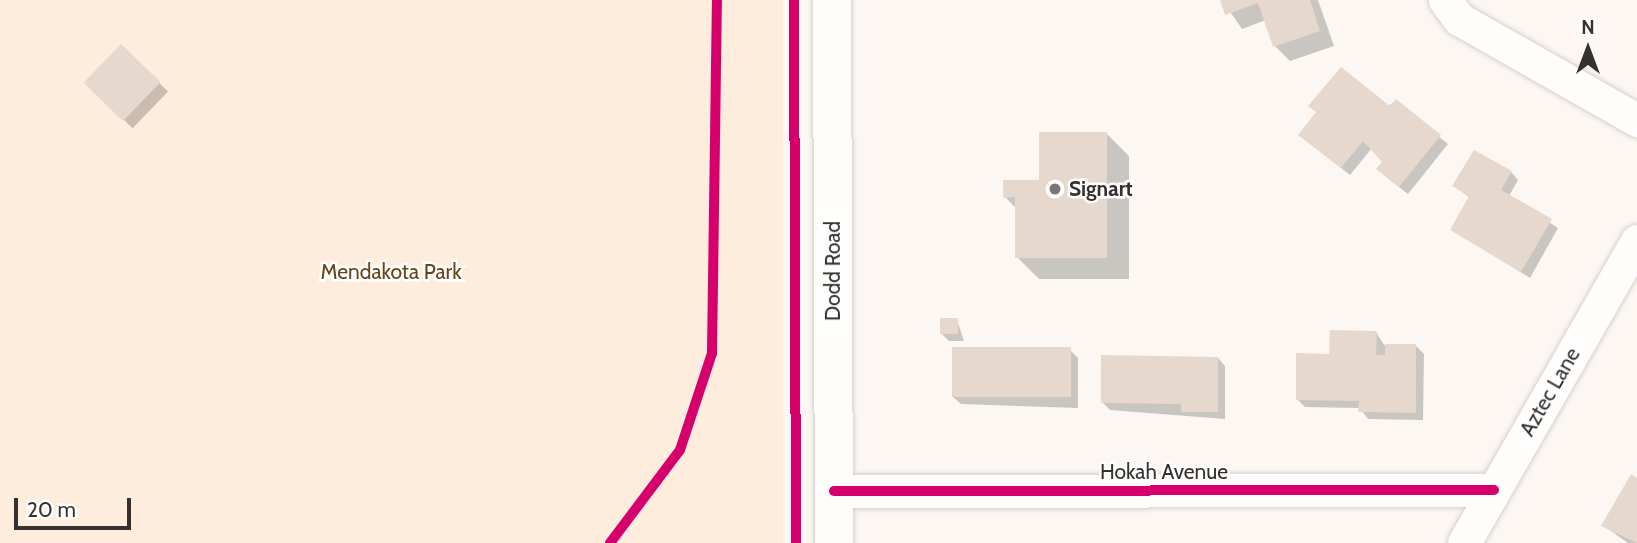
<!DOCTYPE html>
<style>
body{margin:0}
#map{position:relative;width:1637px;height:543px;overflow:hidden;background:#fcf7f2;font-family:Cabin,sans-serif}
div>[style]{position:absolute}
.green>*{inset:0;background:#feecdc;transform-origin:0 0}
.shadow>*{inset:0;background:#0003;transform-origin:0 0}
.building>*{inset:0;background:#e6d8cc;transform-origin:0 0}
.roads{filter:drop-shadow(0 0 2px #d5d1cd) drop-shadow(0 0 2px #d5d1cd)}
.street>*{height:33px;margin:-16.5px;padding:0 16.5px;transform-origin:16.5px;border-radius:16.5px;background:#fffefd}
.secondary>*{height:38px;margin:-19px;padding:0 19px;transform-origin:19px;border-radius:19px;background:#fffefd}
.cycleway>*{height:10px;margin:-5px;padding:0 5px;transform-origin:5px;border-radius:5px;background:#d6006c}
.dots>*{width:19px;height:19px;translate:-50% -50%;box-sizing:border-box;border:4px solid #fff;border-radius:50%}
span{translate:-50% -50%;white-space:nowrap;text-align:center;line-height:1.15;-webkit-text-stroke:5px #fff;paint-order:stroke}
.poi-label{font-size:21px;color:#35312e;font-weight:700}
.left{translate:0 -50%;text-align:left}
.street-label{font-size:21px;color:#35312e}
.park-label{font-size:21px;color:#69431b}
.north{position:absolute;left:1553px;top:14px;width:70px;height:70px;-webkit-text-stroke:5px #fff;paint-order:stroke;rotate:0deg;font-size:19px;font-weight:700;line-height:28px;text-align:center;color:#35312e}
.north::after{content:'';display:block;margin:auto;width:24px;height:32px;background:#35312e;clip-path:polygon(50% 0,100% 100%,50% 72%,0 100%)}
.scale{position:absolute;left:14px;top:498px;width:117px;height:32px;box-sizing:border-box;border:4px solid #35312e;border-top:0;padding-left:9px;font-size:21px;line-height:24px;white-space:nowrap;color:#35312e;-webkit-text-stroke:5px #fff;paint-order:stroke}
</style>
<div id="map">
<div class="green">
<i style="left:0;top:0;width:783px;height:543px"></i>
</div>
<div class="shadow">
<i style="clip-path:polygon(1222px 0,1318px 0,1334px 46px,1290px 61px,1275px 46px,1266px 20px,1242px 29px)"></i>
<i style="left:122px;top:47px;width:64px;height:51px;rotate:44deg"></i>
<i style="clip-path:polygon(1396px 102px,1448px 144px,1408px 194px,1386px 177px,1385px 162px,1372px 148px,1350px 175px,1308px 142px)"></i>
<i style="clip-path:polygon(1106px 133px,1129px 156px,1129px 279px,1039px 279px,1017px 257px,1017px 209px,1005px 197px,1041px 182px)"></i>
<i style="clip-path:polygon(1511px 172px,1518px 180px,1509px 196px,1558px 228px,1530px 278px,1452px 230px,1470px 198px,1455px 186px)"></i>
<i style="clip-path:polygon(957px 320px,964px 341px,949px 341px,941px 333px)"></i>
<i style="clip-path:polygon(1376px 332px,1384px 345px,1416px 346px,1424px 354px,1423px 420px,1368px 419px,1360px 408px,1305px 407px,1297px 399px,1331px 356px)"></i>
<i style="clip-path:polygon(1070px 350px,1078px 358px,1078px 408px,961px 404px,953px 397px)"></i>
<i style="clip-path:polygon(1218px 358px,1225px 366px,1225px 419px,1110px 410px,1102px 402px)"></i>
<i style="clip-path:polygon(1637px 480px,1637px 543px,1628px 543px,1604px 526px)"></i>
</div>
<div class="building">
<i style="clip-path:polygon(1220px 0,1310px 0,1320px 31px,1273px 47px,1258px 3px,1225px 15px)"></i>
<i style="left:121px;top:44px;width:55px;height:54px;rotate:44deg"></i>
<i style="clip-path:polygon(1341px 67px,1390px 106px,1396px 99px,1441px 135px,1399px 187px,1376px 169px,1382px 162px,1363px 141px,1341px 168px,1298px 135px,1316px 112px,1308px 106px)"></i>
<i style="clip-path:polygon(1039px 132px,1107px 132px,1107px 258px,1015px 258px,1015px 197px,1003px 198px,1003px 180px,1039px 180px)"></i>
<i style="clip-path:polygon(1474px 150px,1512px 171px,1501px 190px,1552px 219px,1521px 272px,1450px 230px,1469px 196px,1452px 186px)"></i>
<i style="left:940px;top:318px;width:18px;height:16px"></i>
<i style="clip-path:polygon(1330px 330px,1377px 331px,1376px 355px,1385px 355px,1385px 344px,1416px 344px,1416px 413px,1358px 412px,1359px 401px,1296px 400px,1296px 353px,1329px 354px)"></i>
<i style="left:952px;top:347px;width:119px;height:50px"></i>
<i style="clip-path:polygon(1101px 355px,1218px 357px,1218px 412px,1181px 412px,1181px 404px,1101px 403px)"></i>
<i style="clip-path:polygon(1631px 474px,1637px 478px,1637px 543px,1601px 526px)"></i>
</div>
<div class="roads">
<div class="street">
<i style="left:1445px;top:0;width:24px;rotate:54deg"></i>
<i style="left:1459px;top:19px;width:205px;rotate:29.6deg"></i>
<i style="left:834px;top:491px;width:660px;rotate:-0.09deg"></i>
<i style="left:1464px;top:543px;width:348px;rotate:-60.2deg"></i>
</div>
<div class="secondary">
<i style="left:832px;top:0;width:543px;rotate:89.79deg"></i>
</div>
</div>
<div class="cycleway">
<i style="left:794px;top:0;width:543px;rotate:89.79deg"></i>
<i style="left:834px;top:491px;width:660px;rotate:-0.09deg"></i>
<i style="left:610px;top:543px;width:116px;rotate:-53deg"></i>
<i style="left:680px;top:450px;width:102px;rotate:-71.7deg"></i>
<i style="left:712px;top:353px;width:353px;rotate:-89.2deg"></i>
</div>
<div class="dots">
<i style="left:1055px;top:189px;background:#7b7673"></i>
</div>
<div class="poi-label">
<span class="left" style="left:1069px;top:189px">Signart</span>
</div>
<div class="street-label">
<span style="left:833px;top:271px;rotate:-90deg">Dodd Road</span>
<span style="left:1550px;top:392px;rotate:-60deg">Aztec Lane</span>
<span style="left:1164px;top:472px">Hokah Avenue</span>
</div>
<div class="park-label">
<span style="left:391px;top:272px">Mendakota Park</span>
</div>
<div class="north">N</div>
<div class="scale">20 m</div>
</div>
